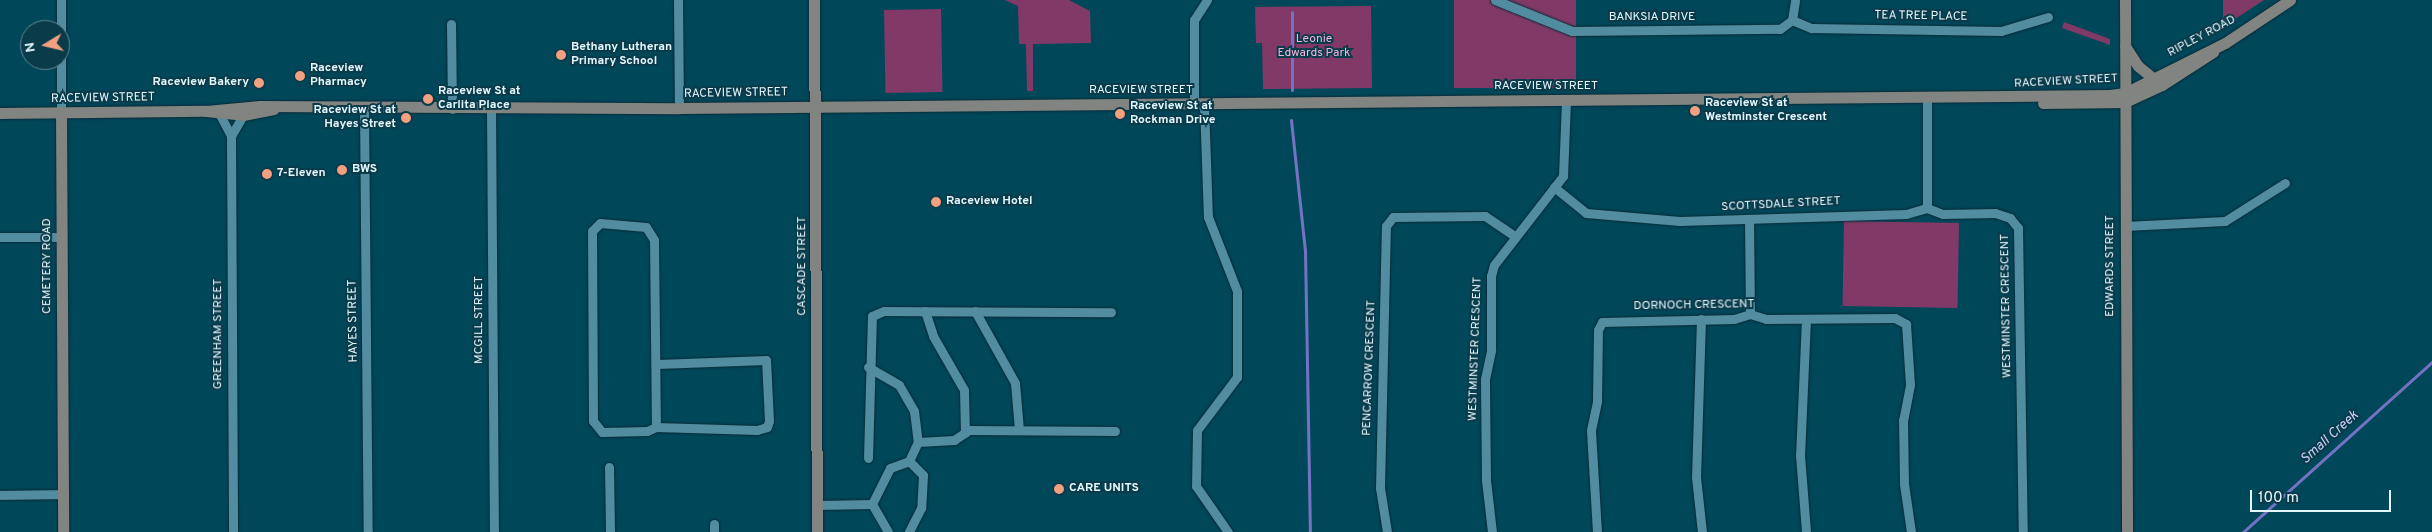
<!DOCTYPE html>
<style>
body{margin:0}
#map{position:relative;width:2432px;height:532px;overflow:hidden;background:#00475a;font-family:Overpass,sans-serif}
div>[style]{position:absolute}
.green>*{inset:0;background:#813a68;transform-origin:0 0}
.stream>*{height:3px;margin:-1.5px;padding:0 1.5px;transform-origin:1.5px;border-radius:1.5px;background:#7473c3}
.roads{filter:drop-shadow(0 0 1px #0a2a35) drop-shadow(0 0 1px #0a2a35)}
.street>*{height:9px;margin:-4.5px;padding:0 4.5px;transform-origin:4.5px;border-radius:4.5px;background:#518ca1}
.secondary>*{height:11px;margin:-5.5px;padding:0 5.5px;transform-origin:5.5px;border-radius:5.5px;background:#818481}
.dots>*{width:14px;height:14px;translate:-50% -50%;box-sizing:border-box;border:2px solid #0a3b4a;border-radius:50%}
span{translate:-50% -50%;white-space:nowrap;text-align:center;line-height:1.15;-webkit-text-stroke:4px #0a3b4a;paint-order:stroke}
.street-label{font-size:12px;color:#e5f7fe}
.park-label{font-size:12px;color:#f6b4db}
.poi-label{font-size:12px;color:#e5f7fe;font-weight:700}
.left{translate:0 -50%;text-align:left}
.right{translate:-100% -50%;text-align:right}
.water-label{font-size:14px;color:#cdcffb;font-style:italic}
.north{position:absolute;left:20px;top:20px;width:50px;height:50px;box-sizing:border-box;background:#0a3b4a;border:1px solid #628692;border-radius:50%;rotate:261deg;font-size:14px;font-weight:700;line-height:20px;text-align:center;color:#e5f7fe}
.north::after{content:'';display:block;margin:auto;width:18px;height:22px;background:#f2a07f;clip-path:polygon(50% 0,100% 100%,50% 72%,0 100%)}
.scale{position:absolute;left:2250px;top:490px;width:141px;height:22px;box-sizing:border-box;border:2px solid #e5f7fe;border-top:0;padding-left:6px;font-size:15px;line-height:18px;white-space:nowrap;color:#e5f7fe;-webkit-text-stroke:4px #0a3b4a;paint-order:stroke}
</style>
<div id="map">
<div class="green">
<i style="clip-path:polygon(1005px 0,1069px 0,1090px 11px,1091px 43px,1033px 44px,1033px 91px,1027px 91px,1026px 44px,1019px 44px,1018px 6px)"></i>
<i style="left:1454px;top:0;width:122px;height:88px"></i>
<i style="clip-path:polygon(2223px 0,2264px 0,2223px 27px)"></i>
<i style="clip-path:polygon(1371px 6px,1372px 88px,1263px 89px,1262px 43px,1256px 43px,1255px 7px)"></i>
<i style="left:941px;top:9px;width:83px;height:57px;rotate:89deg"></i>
<i style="clip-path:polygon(2064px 22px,2110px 39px,2110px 45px,2062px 28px)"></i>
<i style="left:1959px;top:223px;width:85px;height:115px;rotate:91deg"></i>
</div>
<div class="stream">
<i style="left:1292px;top:90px;width:78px;rotate:-90deg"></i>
<i style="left:1291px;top:120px;width:131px;rotate:83.9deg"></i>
<i style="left:1305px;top:250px;width:282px;rotate:89deg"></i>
<i style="left:2243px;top:532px;width:254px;rotate:-42deg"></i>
</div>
<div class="roads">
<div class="street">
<i style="left:678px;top:0;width:108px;rotate:89.5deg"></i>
<i style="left:1495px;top:0;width:83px;rotate:21.9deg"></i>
<i style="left:1572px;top:31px;width:208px;rotate:-0.6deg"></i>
<i style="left:1780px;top:29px;width:15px;rotate:-37deg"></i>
<i style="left:1792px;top:20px;width:20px;rotate:-81deg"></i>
<i style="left:1792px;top:20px;width:21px;rotate:23deg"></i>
<i style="left:1811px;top:28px;width:190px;rotate:0.9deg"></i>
<i style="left:2001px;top:31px;width:49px;rotate:-16.6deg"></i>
<i style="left:451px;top:24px;width:85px;rotate:89.3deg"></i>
<i style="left:1927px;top:99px;width:109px;rotate:90deg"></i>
<i style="left:1927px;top:208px;width:17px;rotate:21deg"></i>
<i style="left:1943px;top:214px;width:52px;rotate:-1.1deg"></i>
<i style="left:1995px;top:213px;width:16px;rotate:18deg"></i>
<i style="left:2010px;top:218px;width:13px;rotate:51deg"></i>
<i style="left:2018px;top:228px;width:304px;rotate:89.1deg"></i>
<i style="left:1194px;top:104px;width:84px;rotate:-90deg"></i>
<i style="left:1194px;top:20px;width:24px;rotate:-57deg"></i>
<i style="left:1204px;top:104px;width:113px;rotate:88deg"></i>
<i style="left:1208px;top:217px;width:79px;rotate:68.6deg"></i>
<i style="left:1237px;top:291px;width:86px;rotate:90deg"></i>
<i style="left:1237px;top:377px;width:66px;rotate:127deg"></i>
<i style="left:1197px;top:430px;width:56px;rotate:91deg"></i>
<i style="left:1196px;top:486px;width:56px;rotate:55.2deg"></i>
<i style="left:364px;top:109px;width:423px;rotate:89.5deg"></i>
<i style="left:491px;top:109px;width:423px;rotate:89.6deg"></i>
<i style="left:61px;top:113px;width:113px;rotate:-90deg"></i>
<i style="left:220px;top:115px;width:24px;rotate:62deg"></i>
<i style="left:231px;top:136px;width:396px;rotate:89.7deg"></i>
<i style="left:231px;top:136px;width:24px;rotate:-60deg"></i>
<i style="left:1554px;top:187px;width:41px;rotate:39.1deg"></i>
<i style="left:1586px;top:213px;width:94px;rotate:4.9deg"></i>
<i style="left:1680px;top:221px;width:226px;rotate:-1.8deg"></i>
<i style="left:1906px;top:214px;width:22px;rotate:-16deg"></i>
<i style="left:1749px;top:220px;width:94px;rotate:89.4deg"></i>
<i style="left:600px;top:223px;width:46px;rotate:5deg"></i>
<i style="left:646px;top:227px;width:15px;rotate:58deg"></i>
<i style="left:654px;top:240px;width:187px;rotate:89.4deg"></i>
<i style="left:656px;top:427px;width:10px;rotate:156deg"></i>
<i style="left:647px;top:431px;width:45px;rotate:178.7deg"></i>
<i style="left:602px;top:432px;width:14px;rotate:-129deg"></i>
<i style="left:593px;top:421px;width:190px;rotate:-90.3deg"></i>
<i style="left:592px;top:231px;width:11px;rotate:-45deg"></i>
<i style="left:2125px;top:226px;width:100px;rotate:-2.9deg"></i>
<i style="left:2225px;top:221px;width:71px;rotate:-32.3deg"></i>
<i style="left:0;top:237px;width:61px"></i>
<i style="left:925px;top:311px;width:26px;rotate:72deg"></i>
<i style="left:933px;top:336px;width:62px;rotate:60.1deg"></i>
<i style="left:964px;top:390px;width:43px;rotate:88.7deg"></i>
<i style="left:975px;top:311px;width:82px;rotate:60.9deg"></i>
<i style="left:1015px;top:383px;width:47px;rotate:85.1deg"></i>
<i style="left:1701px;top:319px;width:158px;rotate:91.8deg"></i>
<i style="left:1696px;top:477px;width:55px;rotate:83.8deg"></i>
<i style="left:1806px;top:319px;width:136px;rotate:92.5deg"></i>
<i style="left:1800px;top:455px;width:77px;rotate:85.5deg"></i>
<i style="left:868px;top:367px;width:36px;rotate:30deg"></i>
<i style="left:899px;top:385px;width:30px;rotate:60deg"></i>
<i style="left:914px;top:411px;width:31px;rotate:83deg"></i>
<i style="left:656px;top:427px;width:101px;rotate:1.7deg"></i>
<i style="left:757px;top:430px;width:10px;rotate:-17deg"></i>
<i style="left:767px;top:427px;width:6px;rotate:-72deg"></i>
<i style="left:769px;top:421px;width:61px;rotate:-92.8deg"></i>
<i style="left:766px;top:360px;width:109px;rotate:177.9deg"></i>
<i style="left:868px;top:458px;width:142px;rotate:-88.4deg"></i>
<i style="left:872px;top:316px;width:13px;rotate:-23deg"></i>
<i style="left:884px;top:311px;width:227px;rotate:0.3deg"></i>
<i style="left:909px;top:461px;width:21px;rotate:-65deg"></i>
<i style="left:918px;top:442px;width:36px;rotate:-3deg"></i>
<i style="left:954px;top:440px;width:18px;rotate:-34deg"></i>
<i style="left:969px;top:430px;width:146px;rotate:0.4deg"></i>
<i style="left:609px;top:467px;width:65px;rotate:89.1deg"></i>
<i style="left:0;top:495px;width:64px;rotate:-0.9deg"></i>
<i style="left:872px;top:504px;width:40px;rotate:-63.4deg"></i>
<i style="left:890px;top:468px;width:20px;rotate:-20deg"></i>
<i style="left:909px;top:461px;width:20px;rotate:45deg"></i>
<i style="left:923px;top:475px;width:33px;rotate:93deg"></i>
<i style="left:921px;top:508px;width:27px;rotate:117deg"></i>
<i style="left:872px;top:504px;width:32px;rotate:60deg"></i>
<i style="left:817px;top:505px;width:55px;rotate:-1deg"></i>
<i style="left:714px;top:524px;width:8px;rotate:90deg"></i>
<i style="left:1387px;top:532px;width:45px;rotate:-99deg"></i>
<i style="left:1380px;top:488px;width:262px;rotate:-88.7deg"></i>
<i style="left:1386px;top:226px;width:11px;rotate:-52deg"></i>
<i style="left:1393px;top:217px;width:92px;rotate:-0.6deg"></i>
<i style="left:1485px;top:216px;width:37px;rotate:34deg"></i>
<i style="left:1492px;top:532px;width:52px;rotate:-96.6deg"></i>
<i style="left:1486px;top:480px;width:101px;rotate:-90.6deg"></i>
<i style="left:1485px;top:379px;width:30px;rotate:-78deg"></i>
<i style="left:1491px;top:350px;width:74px;rotate:-90deg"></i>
<i style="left:1491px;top:276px;width:11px;rotate:-75deg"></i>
<i style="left:1494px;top:265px;width:113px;rotate:-52.2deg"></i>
<i style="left:1563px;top:176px;width:76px;rotate:-87.7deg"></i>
<i style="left:1597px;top:532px;width:102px;rotate:-93.4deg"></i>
<i style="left:1591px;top:430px;width:30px;rotate:-78deg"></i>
<i style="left:1597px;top:401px;width:71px;rotate:-89.2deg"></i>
<i style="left:1598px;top:330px;width:9px;rotate:-63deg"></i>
<i style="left:1602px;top:322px;width:132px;rotate:-1.3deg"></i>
<i style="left:1734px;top:319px;width:17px;rotate:-17deg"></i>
<i style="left:1750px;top:314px;width:17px;rotate:17deg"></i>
<i style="left:1766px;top:319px;width:129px;rotate:-0.4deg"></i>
<i style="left:1895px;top:318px;width:13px;rotate:29deg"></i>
<i style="left:1906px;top:324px;width:61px;rotate:86.2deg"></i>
<i style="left:1910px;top:385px;width:36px;rotate:101deg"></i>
<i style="left:1903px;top:420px;width:64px;rotate:89.1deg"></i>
<i style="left:1904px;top:484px;width:49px;rotate:81.7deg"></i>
</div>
<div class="secondary">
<i style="left:814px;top:0;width:532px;rotate:89.68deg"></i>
<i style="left:2125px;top:0;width:532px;rotate:89.78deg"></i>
<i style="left:2125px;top:46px;width:24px;rotate:57deg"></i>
<i style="left:2138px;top:66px;width:21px;rotate:39deg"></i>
<i style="left:2043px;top:103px;width:82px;rotate:-0.7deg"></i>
<i style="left:2125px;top:102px;width:41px;rotate:-24.7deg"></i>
<i style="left:2162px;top:85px;width:61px;rotate:-32.9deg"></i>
<i style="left:206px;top:111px;width:54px;rotate:-5.3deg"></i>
<i style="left:260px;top:106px;width:419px;rotate:0.3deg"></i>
<i style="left:679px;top:108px;width:1431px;rotate:-0.52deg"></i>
<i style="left:2110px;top:95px;width:15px;rotate:-8deg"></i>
<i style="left:2125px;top:93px;width:112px;rotate:-26.6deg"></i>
<i style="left:2225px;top:43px;width:78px;rotate:-33.5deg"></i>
<i style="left:0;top:113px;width:206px;rotate:-0.6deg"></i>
<i style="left:206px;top:111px;width:37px;rotate:6deg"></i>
<i style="left:243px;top:115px;width:31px;rotate:-11deg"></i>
<i style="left:61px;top:113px;width:419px;rotate:89.7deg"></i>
</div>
</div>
<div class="dots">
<i style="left:561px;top:55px;background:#f2a07f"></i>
<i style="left:300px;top:76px;background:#f2a07f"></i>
<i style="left:259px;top:83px;background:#f2a07f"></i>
<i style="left:428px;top:99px;background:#f2a07f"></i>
<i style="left:1695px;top:111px;background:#f2a07f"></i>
<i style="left:1120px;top:114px;background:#f2a07f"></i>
<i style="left:406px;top:118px;background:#f2a07f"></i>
<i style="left:342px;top:170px;background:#f2a07f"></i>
<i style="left:267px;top:174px;background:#f2a07f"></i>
<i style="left:936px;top:202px;background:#f2a07f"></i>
<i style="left:1059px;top:489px;background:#f2a07f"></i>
</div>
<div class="street-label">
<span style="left:1921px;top:17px;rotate:1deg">TEA TREE PLACE</span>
<span style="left:1652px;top:18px">BANKSIA DRIVE</span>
<span style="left:2202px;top:37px;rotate:-28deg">RIPLEY ROAD</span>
<span style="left:2066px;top:82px;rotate:-3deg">RACEVIEW STREET</span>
<span style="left:1546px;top:87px">RACEVIEW STREET</span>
<span style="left:1141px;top:91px">RACEVIEW STREET</span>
<span style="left:736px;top:94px;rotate:-1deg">RACEVIEW STREET</span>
<span style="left:103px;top:99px;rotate:-1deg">RACEVIEW STREET</span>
<span style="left:1781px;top:205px;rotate:-3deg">SCOTTSDALE STREET</span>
<span style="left:48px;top:266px;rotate:-90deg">CEMETERY ROAD</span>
<span style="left:803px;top:266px;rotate:-90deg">CASCADE STREET</span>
<span style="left:2111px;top:266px;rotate:-90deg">EDWARDS STREET</span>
<span style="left:1694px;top:306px;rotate:-1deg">DORNOCH CRESCENT</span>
<span style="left:2007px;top:306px;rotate:-91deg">WESTMINSTER CRESCENT</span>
<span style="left:480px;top:320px;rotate:-90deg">MCGILL STREET</span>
<span style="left:354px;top:321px;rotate:-91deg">HAYES STREET</span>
<span style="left:219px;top:334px;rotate:-90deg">GREENHAM STREET</span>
<span style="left:1476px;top:349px;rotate:-88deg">WESTMINSTER CRESCENT</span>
<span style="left:1370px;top:368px;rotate:-88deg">PENCARROW CRESCENT</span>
</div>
<div class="park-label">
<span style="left:1314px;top:47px">Leonie<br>Edwards Park</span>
</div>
<div class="poi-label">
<span class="left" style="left:571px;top:55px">Bethany Lutheran<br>Primary School</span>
<span class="left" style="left:310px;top:76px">Raceview<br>Pharmacy</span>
<span class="right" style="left:249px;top:83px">Raceview Bakery</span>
<span class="left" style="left:438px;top:99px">Raceview St at<br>Carlita Place</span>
<span class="left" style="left:1705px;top:111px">Raceview St at<br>Westminster Crescent</span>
<span class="left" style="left:1130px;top:114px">Raceview St at<br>Rockman Drive</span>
<span class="right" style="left:396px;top:118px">Raceview St at<br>Hayes Street</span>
<span class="left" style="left:352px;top:170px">BWS</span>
<span class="left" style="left:277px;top:174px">7-Eleven</span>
<span class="left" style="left:946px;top:202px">Raceview Hotel</span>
<span class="left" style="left:1069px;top:489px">CARE UNITS</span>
</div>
<div class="water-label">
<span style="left:2330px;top:438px;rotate:-42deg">Small Creek</span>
</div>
<div class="north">N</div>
<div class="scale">100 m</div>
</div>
